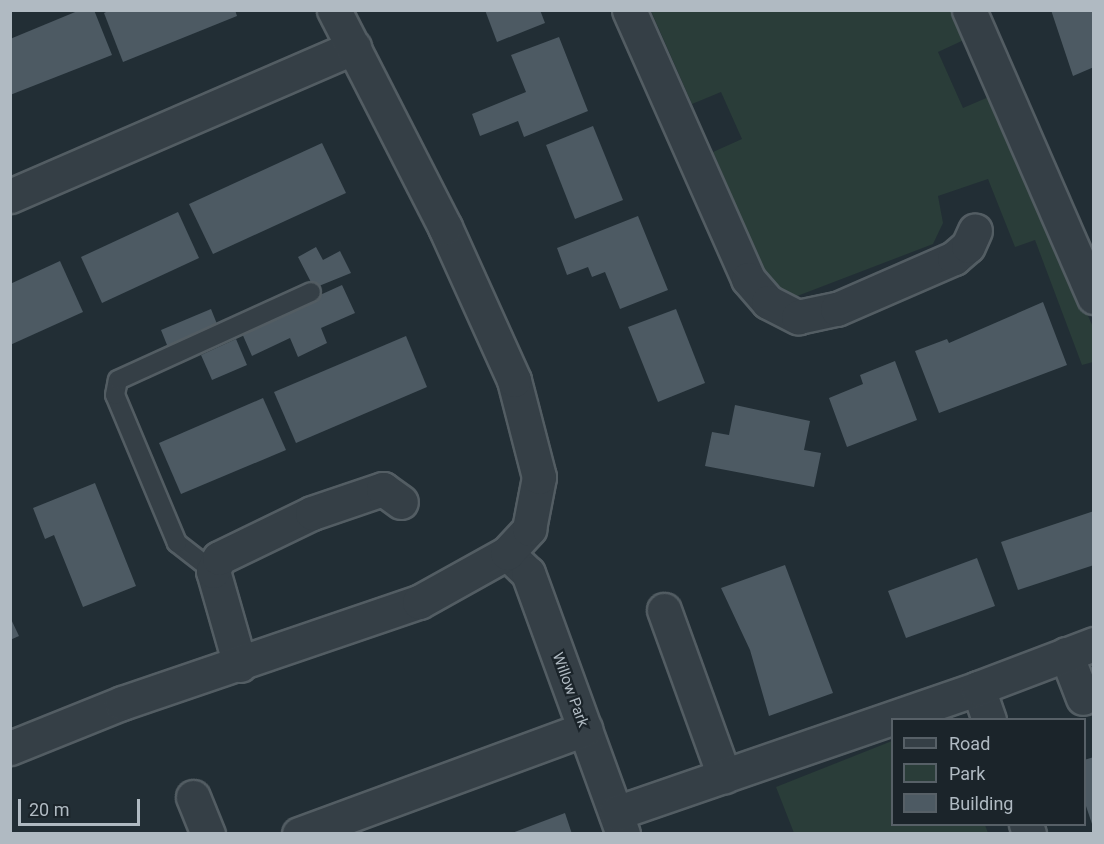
<!DOCTYPE html>
<style>
body{margin:0}
#map{position:relative;width:1104px;height:844px;overflow:hidden;background:#222e35;font-family:Roboto,sans-serif}
div>[style]{position:absolute}
.green>*{inset:0;background:#2a3d39}
.building>*{inset:0;background:#4d5a63}
.roads{filter:drop-shadow(2px 0 #535d63) drop-shadow(-2px 0 #535d63) drop-shadow(0 2px #535d63) drop-shadow(0 -2px #535d63)}
.lane>*{height:18px;margin:-9px;padding:0 9px;transform-origin:9px;border-radius:9px;background:#353f46}
.street>*{height:33px;margin:-16.5px;padding:0 16.5px;transform-origin:16.5px;border-radius:16.5px;background:#353f46}
span{translate:-50% -50%;white-space:nowrap;text-align:center;line-height:1.15;-webkit-text-stroke:4.5px #1b242a;paint-order:stroke}
.street-label{font-size:15px;color:#b0bac2}
.frame{position:absolute;inset:0;border:12px solid #b0bac2;pointer-events:none}
.legend{position:absolute;left:891px;top:718px;width:195px;height:108px;box-sizing:border-box;background:#1b242a;border:2px solid #576067;margin:0;padding:8px 10px;list-style:none;font-size:18px;color:#b0bac2}
.legend li{display:flex;align-items:center;gap:12px;height:30px}
.legend b{width:30px;border:2px solid #576067}
.scale{position:absolute;left:18px;top:799px;width:122px;height:27px;box-sizing:border-box;border:3px solid #b0bac2;border-top:0;padding-left:8px;font-size:18px;line-height:21px;white-space:nowrap;color:#b0bac2;-webkit-text-stroke:4px #1b242a;paint-order:stroke}
</style>
<div id="map">
<div class="green">
<i style="clip-path:polygon(651px 11px,954px 11px,966px 39px,938px 52px,963px 108px,991px 96px,1093px 327px,1093px 362px,1082px 365px,1035px 240px,1015px 247px,988px 179px,938px 196px,943px 223px,933px 244px,792px 298px,783px 296px,767px 277px,713px 152px,742px 139px,721px 92px,692px 104px)"></i>
<i style="clip-path:polygon(892px 741px,892px 824px,985px 825px,988px 833px,794px 833px,776px 787px)"></i>
</div>
<div class="building">
<i style="clip-path:polygon(80px 10px,94px 10px,112px 55px,10px 95px,10px 39px)"></i>
<i style="clip-path:polygon(110px 10px,235px 10px,237px 16px,123px 62px,104px 13px)"></i>
<i style="clip-path:polygon(485px 10px,540px 10px,545px 23px,497px 42px)"></i>
<i style="clip-path:polygon(1051px 10px,1094px 10px,1094px 67px,1073px 76px)"></i>
<i style="clip-path:polygon(559px 37px,588px 111px,524px 137px,518px 121px,480px 136px,472px 114px,526px 92px,511px 55px)"></i>
<i style="clip-path:polygon(593px 126px,623px 200px,575px 219px,546px 145px)"></i>
<i style="clip-path:polygon(322px 143px,346px 193px,213px 254px,189px 204px)"></i>
<i style="clip-path:polygon(178px 212px,199px 258px,102px 303px,81px 257px)"></i>
<i style="clip-path:polygon(638px 216px,668px 290px,620px 309px,605px 272px,592px 277px,588px 267px,567px 275px,557px 248px)"></i>
<i style="clip-path:polygon(316px 247px,323px 260px,340px 251px,351px 273px,314px 288px,298px 257px)"></i>
<i style="clip-path:polygon(60px 261px,83px 312px,10px 345px,10px 284px)"></i>
<i style="clip-path:polygon(342px 285px,355px 313px,321px 328px,327px 343px,298px 357px,290px 338px,252px 356px,241px 331px)"></i>
<i style="clip-path:polygon(1043px 302px,1067px 365px,939px 413px,915px 351px,947px 339px,949px 343px)"></i>
<i style="clip-path:polygon(211px 309px,219px 329px,169px 350px,161px 330px)"></i>
<i style="clip-path:polygon(676px 309px,705px 383px,658px 402px,628px 327px)"></i>
<i style="clip-path:polygon(406px 336px,427px 387px,296px 443px,274px 392px)"></i>
<i style="clip-path:polygon(236px 339px,247px 365px,212px 380px,201px 355px)"></i>
<i style="clip-path:polygon(895px 361px,917px 420px,847px 447px,829px 398px,863px 384px,860px 375px)"></i>
<i style="clip-path:polygon(263px 398px,286px 450px,181px 494px,159px 443px)"></i>
<i style="clip-path:polygon(735px 405px,810px 421px,804px 450px,821px 453px,814px 487px,705px 466px,712px 432px,729px 435px)"></i>
<i style="clip-path:polygon(95px 483px,136px 586px,83px 607px,54px 535px,45px 539px,33px 508px)"></i>
<i style="clip-path:polygon(1094px 511px,1094px 565px,1018px 590px,1001px 542px)"></i>
<i style="clip-path:polygon(977px 558px,995px 606px,906px 638px,888px 591px)"></i>
<i style="clip-path:polygon(785px 565px,833px 693px,769px 716px,750px 650px,721px 588px)"></i>
<i style="clip-path:polygon(10px 617px,19px 636px,10px 640px)"></i>
<i style="clip-path:polygon(1094px 757px,1094px 827px,1093px 827px,1084px 800px,1084px 760px)"></i>
<i style="clip-path:polygon(565px 813px,572px 834px,512px 834px,512px 833px)"></i>
</div>
<div class="roads">
<div class="lane">
<i style="left:213px;top:571px;width:46px;rotate:-142.1deg"></i>
<i style="left:177px;top:543px;width:160px;rotate:-112.7deg"></i>
<i style="left:115px;top:395px;width:15px;rotate:-79deg"></i>
<i style="left:118px;top:380px;width:212px;rotate:-24.5deg"></i>
</div>
<div class="street">
<i style="left:629px;top:10px;width:294px;rotate:66.1deg"></i>
<i style="left:748px;top:279px;width:30px;rotate:49deg"></i>
<i style="left:768px;top:302px;width:34px;rotate:27deg"></i>
<i style="left:798px;top:317px;width:40px;rotate:-12deg"></i>
<i style="left:837px;top:309px;width:128px;rotate:-23.6deg"></i>
<i style="left:954px;top:258px;width:18px;rotate:-41deg"></i>
<i style="left:968px;top:246px;width:17px;rotate:-66deg"></i>
<i style="left:969px;top:10px;width:313px;rotate:66.5deg"></i>
<i style="left:10px;top:196px;width:375px;rotate:-23.4deg"></i>
<i style="left:507px;top:553px;width:29px;rotate:44deg"></i>
<i style="left:528px;top:573px;width:278px;rotate:70deg"></i>
<i style="left:664px;top:610px;width:177px;rotate:70.1deg"></i>
<i style="left:1066px;top:654px;width:47px;rotate:68.9deg"></i>
<i style="left:240px;top:665px;width:98px;rotate:-106deg"></i>
<i style="left:213px;top:571px;width:14px;rotate:-65deg"></i>
<i style="left:219px;top:558px;width:103px;rotate:-25.8deg"></i>
<i style="left:312px;top:513px;width:75px;rotate:-18.7deg"></i>
<i style="left:383px;top:489px;width:22px;rotate:36deg"></i>
<i style="left:978px;top:688px;width:34px;rotate:71deg"></i>
<i style="left:10px;top:748px;width:121px;rotate:-21.9deg"></i>
<i style="left:122px;top:703px;width:314px;rotate:-18.8deg"></i>
<i style="left:419px;top:602px;width:101px;rotate:-29.1deg"></i>
<i style="left:507px;top:553px;width:33px;rotate:-47deg"></i>
<i style="left:529px;top:529px;width:53px;rotate:-79.1deg"></i>
<i style="left:539px;top:477px;width:100px;rotate:-104.5deg"></i>
<i style="left:514px;top:380px;width:168px;rotate:-114.3deg"></i>
<i style="left:445px;top:227px;width:244px;rotate:-117.1deg"></i>
<i style="left:193px;top:797px;width:40px;rotate:68deg"></i>
<i style="left:616px;top:813px;width:383px;rotate:-19deg"></i>
<i style="left:978px;top:688px;width:124px;rotate:-20.8deg"></i>
<i style="left:1026px;top:824px;width:10px;rotate:73deg"></i>
<i style="left:299px;top:834px;width:305px;rotate:-20.2deg"></i>
</div>
</div>
<div class="street-label">
<span style="left:570px;top:690px;rotate:70deg">Willow Park</span>
</div>
<div class="frame"></div>
<ul class="legend">
<li><b style="height:8px;background:#353f46"></b>Road</li>
<li><b style="height:16px;background:#2a3d39"></b>Park</li>
<li><b style="height:16px;background:#4d5a63"></b>Building</li>
</ul>
<div class="scale">20 m</div>
</div>
